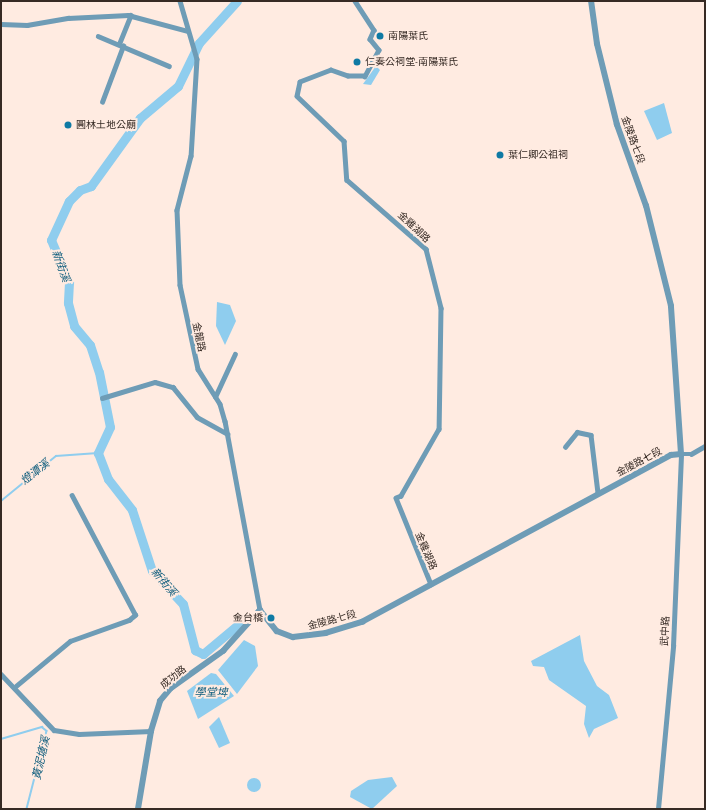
<!DOCTYPE html>
<meta charset="utf-8">
<style>
body{margin:0}
#map{position:relative;width:706px;height:810px;overflow:hidden;background:#ffebe1;font-family:"PT Sans Narrow","Noto Sans TC",sans-serif}
div>[style]{position:absolute}
.water>*{inset:0;background:#8fcdee}
.round{border-radius:50%}
.stream>*{height:1.5px;margin:-0.75px;padding:0 0.75px;transform-origin:0.75px;border-radius:0.75px;background:#8fcdee}
.river>*{height:9px;margin:-4.5px;padding:0 4.5px;transform-origin:4.5px;border-radius:4.5px;background:#8fcdee}
.minor>*{height:4.5px;margin:-2.25px;padding:0 2.25px;transform-origin:2.25px;border-radius:2.25px;background:#6e9cb6}
.tertiary>*{height:5.5px;margin:-2.75px;padding:0 2.75px;transform-origin:2.75px;border-radius:2.75px;background:#6e9cb6}
.dots>*{width:11px;height:11px;translate:-50% -50%;box-sizing:border-box;border:2px solid #ffebe1;border-radius:50%}
span{translate:-50% -50%;white-space:nowrap;text-align:center;line-height:1.15;-webkit-text-stroke:4px #ffebe1;paint-order:stroke}
.poi-label{font-size:10px;color:#362a24}
.left{translate:0 -50%;text-align:left}
.right{translate:-100% -50%;text-align:right}
.street-label{font-size:10px;color:#362a24}
.water-label{font-size:11px;color:#0f5d7d;font-style:italic}
.frame{position:absolute;inset:0;border:2px solid #362a24;pointer-events:none}
</style>
<div id="map">
<div class="water">
<i style="clip-path:polygon(376px 66px,380px 70px,371px 85px,363px 84px)"></i>
<i style="clip-path:polygon(664px 103px,672px 133px,657px 140px,644px 111px)"></i>
<i style="clip-path:polygon(217px 302px,230px 305px,236px 321px,225px 345px,216px 326px)"></i>
<i style="clip-path:polygon(580px 635px,584px 661px,597px 686px,609px 695px,618px 718px,594px 729px,589px 738px,584px 724px,586px 706px,549px 680px,544px 667px,533px 666px,531px 661px)"></i>
<i style="clip-path:polygon(244px 640px,255px 646px,258px 666px,237px 694px,218px 670px)"></i>
<i style="clip-path:polygon(211px 673px,216px 674px,234px 696px,198px 719px,187px 691px)"></i>
<i style="clip-path:polygon(219px 717px,230px 743px,219px 748px,209px 727px)"></i>
<i style="clip-path:polygon(392px 777px,397px 786px,372px 809px,350px 797px,351px 791px,368px 780px)"></i>
<i class="round" style="left:247px;top:778px;width:14px;height:14px"></i>
</div>
<div class="stream">
<i style="left:1px;top:501px;width:71px;rotate:-39.3deg"></i>
<i style="left:56px;top:456px;width:42px;rotate:-4.1deg"></i>
<i style="left:1px;top:739px;width:43px;rotate:-16.3deg"></i>
<i style="left:42px;top:727px;width:6px;rotate:39deg"></i>
<i style="left:47px;top:731px;width:81px;rotate:104.4deg"></i>
</div>
<div class="river">
<i style="left:237px;top:1px;width:57px;rotate:132.1deg"></i>
<i style="left:199px;top:43px;width:48px;rotate:116deg"></i>
<i style="left:178px;top:86px;width:50px;rotate:139.9deg"></i>
<i style="left:140px;top:118px;width:84px;rotate:125.8deg"></i>
<i style="left:91px;top:186px;width:12px;rotate:160deg"></i>
<i style="left:80px;top:190px;width:16px;rotate:135deg"></i>
<i style="left:69px;top:201px;width:43px;rotate:114.8deg"></i>
<i style="left:51px;top:240px;width:46px;rotate:66.8deg"></i>
<i style="left:69px;top:282px;width:21px;rotate:93deg"></i>
<i style="left:68px;top:303px;width:24px;rotate:75deg"></i>
<i style="left:74px;top:326px;width:25px;rotate:50deg"></i>
<i style="left:90px;top:345px;width:28px;rotate:72deg"></i>
<i style="left:99px;top:372px;width:56px;rotate:78.7deg"></i>
<i style="left:110px;top:427px;width:29px;rotate:115deg"></i>
<i style="left:98px;top:453px;width:28px;rotate:69deg"></i>
<i style="left:108px;top:479px;width:39px;rotate:52deg"></i>
<i style="left:132px;top:510px;width:64px;rotate:71.8deg"></i>
<i style="left:152px;top:571px;width:45px;rotate:46.8deg"></i>
<i style="left:183px;top:604px;width:48px;rotate:75.4deg"></i>
<i style="left:195px;top:650px;width:9px;rotate:27deg"></i>
<i style="left:203px;top:654px;width:48px;rotate:-40deg"></i>
</div>
<div class="minor">
<i style="left:180px;top:1px;width:60px;rotate:73.7deg"></i>
<i style="left:197px;top:59px;width:97px;rotate:93.5deg"></i>
<i style="left:191px;top:156px;width:56px;rotate:104.5deg"></i>
<i style="left:177px;top:210px;width:75px;rotate:87.7deg"></i>
<i style="left:180px;top:285px;width:86px;rotate:77.9deg"></i>
<i style="left:198px;top:369px;width:41px;rotate:57.8deg"></i>
<i style="left:220px;top:404px;width:18px;rotate:74deg"></i>
<i style="left:225px;top:421px;width:192px;rotate:79.5deg"></i>
<i style="left:355px;top:1px;width:35px;rotate:57deg"></i>
<i style="left:374px;top:30px;width:10px;rotate:114deg"></i>
<i style="left:370px;top:39px;width:14px;rotate:51deg"></i>
<i style="left:379px;top:50px;width:30px;rotate:118deg"></i>
<i style="left:365px;top:76px;width:17px;rotate:180deg"></i>
<i style="left:348px;top:76px;width:18px;rotate:-161deg"></i>
<i style="left:331px;top:70px;width:33px;rotate:159deg"></i>
<i style="left:300px;top:82px;width:14px;rotate:102deg"></i>
<i style="left:297px;top:96px;width:65px;rotate:43.8deg"></i>
<i style="left:344px;top:141px;width:39px;rotate:86deg"></i>
<i style="left:347px;top:180px;width:105px;rotate:41.1deg"></i>
<i style="left:426px;top:249px;width:61px;rotate:75.7deg"></i>
<i style="left:441px;top:308px;width:121px;rotate:90.9deg"></i>
<i style="left:439px;top:429px;width:77px;rotate:119.6deg"></i>
<i style="left:401px;top:496px;width:5px;rotate:158deg"></i>
<i style="left:396px;top:498px;width:93px;rotate:67.9deg"></i>
<i style="left:1px;top:24px;width:26px;rotate:2deg"></i>
<i style="left:27px;top:25px;width:42px;rotate:-9.7deg"></i>
<i style="left:68px;top:18px;width:60px;rotate:-2.9deg"></i>
<i style="left:128px;top:15px;width:62px;rotate:14.9deg"></i>
<i style="left:98px;top:36px;width:77px;rotate:22.9deg"></i>
<i style="left:119px;top:44px;width:31px;rotate:-68deg"></i>
<i style="left:102px;top:102px;width:60px;rotate:-69.4deg"></i>
<i style="left:215px;top:397px;width:47px;rotate:-65.1deg"></i>
<i style="left:102px;top:398px;width:55px;rotate:-16.8deg"></i>
<i style="left:155px;top:382px;width:19px;rotate:16deg"></i>
<i style="left:173px;top:387px;width:38px;rotate:51deg"></i>
<i style="left:197px;top:417px;width:35px;rotate:29deg"></i>
<i style="left:565px;top:447px;width:19px;rotate:-51deg"></i>
<i style="left:577px;top:432px;width:14px;rotate:12deg"></i>
<i style="left:591px;top:435px;width:58px;rotate:83.1deg"></i>
<i style="left:1px;top:674px;width:77px;rotate:46.6deg"></i>
<i style="left:54px;top:730px;width:25px;rotate:9deg"></i>
<i style="left:79px;top:734px;width:72px;rotate:-2.4deg"></i>
<i style="left:16px;top:686px;width:70px;rotate:-39.8deg"></i>
<i style="left:70px;top:641px;width:63px;rotate:-19.6deg"></i>
<i style="left:129px;top:620px;width:8px;rotate:-40deg"></i>
<i style="left:135px;top:615px;width:135px;rotate:-117.9deg"></i>
<i style="left:658px;top:809px;width:164px;rotate:-84.7deg"></i>
<i style="left:673px;top:646px;width:192px;rotate:-87.6deg"></i>
<i style="left:681px;top:454px;width:10px"></i>
<i style="left:691px;top:454px;width:16px;rotate:-30deg"></i>
</div>
<div class="tertiary">
<i style="left:138px;top:809px;width:79px;rotate:-80.5deg"></i>
<i style="left:151px;top:731px;width:31px;rotate:-73deg"></i>
<i style="left:160px;top:701px;width:17px;rotate:-50deg"></i>
<i style="left:171px;top:688px;width:64px;rotate:-35.4deg"></i>
<i style="left:223px;top:651px;width:55px;rotate:-47.9deg"></i>
<i style="left:260px;top:610px;width:27px;rotate:51deg"></i>
<i style="left:277px;top:631px;width:17px;rotate:21deg"></i>
<i style="left:293px;top:637px;width:33px;rotate:-7deg"></i>
<i style="left:326px;top:633px;width:38px;rotate:-17deg"></i>
<i style="left:362px;top:622px;width:351px;rotate:-28.4deg"></i>
<i style="left:671px;top:455px;width:10px;rotate:-6deg"></i>
<i style="left:681px;top:454px;width:148px;rotate:-93.9deg"></i>
<i style="left:671px;top:306px;width:103px;rotate:-104deg"></i>
<i style="left:646px;top:206px;width:86px;rotate:-109.7deg"></i>
<i style="left:617px;top:125px;width:83px;rotate:-103.9deg"></i>
<i style="left:597px;top:44px;width:43px;rotate:-97.9deg"></i>
</div>
<div class="dots">
<i style="left:380px;top:36px;background:#0f7aa4"></i>
<i style="left:357px;top:62px;background:#0f7aa4"></i>
<i style="left:68px;top:125px;background:#0f7aa4"></i>
<i style="left:500px;top:155px;background:#0f7aa4"></i>
<i style="left:271px;top:618px;background:#0f7aa4"></i>
</div>
<div class="poi-label">
<span class="left" style="left:388px;top:36px">南陽葉氏</span>
<span class="left" style="left:365px;top:62px">仁奏公祠堂-南陽葉氏</span>
<span class="left" style="left:76px;top:125px">圓林土地公廟</span>
<span class="left" style="left:508px;top:155px">葉仁卿公祖祠</span>
<span class="right" style="left:263px;top:618px">金台橋</span>
</div>
<div class="street-label">
<span style="left:633px;top:140px;rotate:70deg">金陵路七段</span>
<span style="left:414px;top:227px;rotate:43deg">金雞湖路</span>
<span style="left:199px;top:337px;rotate:78deg">金龍路</span>
<span style="left:639px;top:462px;rotate:-28deg">金陵路七段</span>
<span style="left:426px;top:551px;rotate:67deg">金雞湖路</span>
<span style="left:332px;top:620px;rotate:-15deg">金陵路七段</span>
<span style="left:665px;top:631px;rotate:-87deg">武中路</span>
<span style="left:173px;top:677px;rotate:-39deg">成功路</span>
</div>
<div class="water-label">
<span style="left:61px;top:266px;rotate:70deg">新街溪</span>
<span style="left:35px;top:472px;rotate:-38deg">燈潭溪</span>
<span style="left:164px;top:582px;rotate:50deg">新街溪</span>
<span style="left:211px;top:692px">學堂埤</span>
<span style="left:41px;top:758px;rotate:-77deg">黃泥塘溪</span>
</div>
<div class="frame"></div>
</div>
